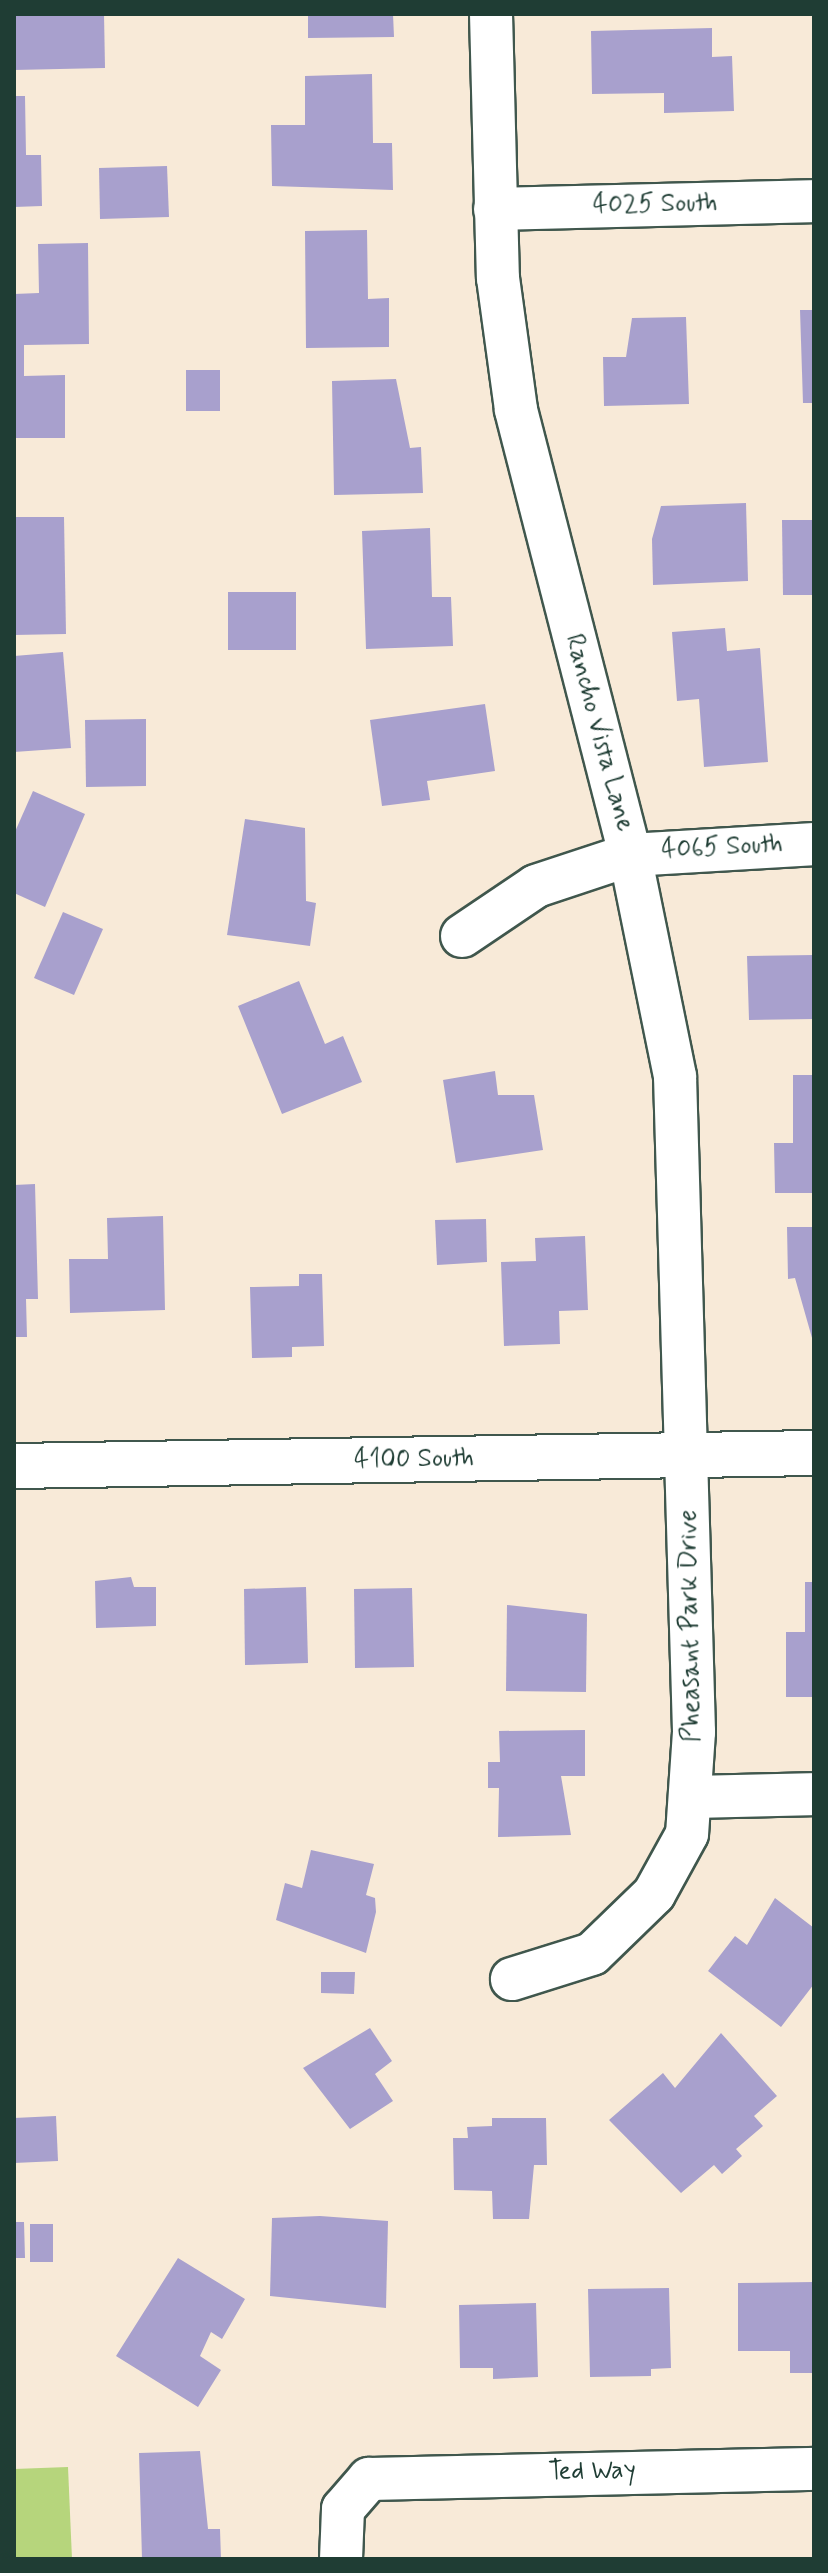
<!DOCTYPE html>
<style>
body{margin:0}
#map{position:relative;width:828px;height:2573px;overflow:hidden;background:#f8ead8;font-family:Mynerve,sans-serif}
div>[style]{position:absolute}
.green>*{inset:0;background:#b6d57c}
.building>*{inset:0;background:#a8a0cd}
.roads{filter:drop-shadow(2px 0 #40574d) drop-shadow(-2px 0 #40574d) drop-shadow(0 2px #40574d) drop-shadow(0 -2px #40574d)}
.minor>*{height:42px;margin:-21px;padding:0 21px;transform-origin:21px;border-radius:21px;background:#fff}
.major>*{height:44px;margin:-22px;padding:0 22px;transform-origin:22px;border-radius:22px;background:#fff}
span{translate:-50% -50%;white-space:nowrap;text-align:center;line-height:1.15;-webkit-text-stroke:6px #fff;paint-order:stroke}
.street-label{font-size:26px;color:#1f3d34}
.frame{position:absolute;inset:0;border:16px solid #1f3d34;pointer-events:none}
</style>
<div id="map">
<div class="green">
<i style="clip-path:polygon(68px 2467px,72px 2559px,14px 2559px,14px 2469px)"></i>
</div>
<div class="building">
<i style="clip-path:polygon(14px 14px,104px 14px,105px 68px,14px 70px)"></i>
<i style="clip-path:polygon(308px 14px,393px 14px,394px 37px,308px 38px)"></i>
<i style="clip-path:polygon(712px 28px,712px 57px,732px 56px,734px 111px,664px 113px,664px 93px,592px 94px,591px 31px)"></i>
<i style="clip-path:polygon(372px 74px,373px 143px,392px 143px,393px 190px,272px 186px,271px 125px,305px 125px,305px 76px)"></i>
<i style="clip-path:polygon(14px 96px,25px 96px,26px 155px,41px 155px,42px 206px,14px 207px)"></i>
<i style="clip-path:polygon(167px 166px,169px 217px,100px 219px,99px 168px)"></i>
<i style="clip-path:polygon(367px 230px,368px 299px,389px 298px,389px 347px,306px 348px,305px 231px)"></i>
<i style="clip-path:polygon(88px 243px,89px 344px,24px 345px,24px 376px,65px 375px,65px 438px,14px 438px,14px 294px,39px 293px,38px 244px)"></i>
<i style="clip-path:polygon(800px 310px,814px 310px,814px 403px,803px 403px)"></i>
<i style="clip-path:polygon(686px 317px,689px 404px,604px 406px,603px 357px,626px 357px,632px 318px)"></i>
<i style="clip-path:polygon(186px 370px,220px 370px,220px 411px,186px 411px)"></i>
<i style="clip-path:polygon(396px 379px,410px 448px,421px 447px,423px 493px,334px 495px,332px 381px)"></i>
<i style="clip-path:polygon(746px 503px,748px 581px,653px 585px,652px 539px,661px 506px)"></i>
<i style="clip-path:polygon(14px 517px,64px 517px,66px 634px,14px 635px)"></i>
<i style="clip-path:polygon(782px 520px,814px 520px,814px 595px,783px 595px)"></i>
<i style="clip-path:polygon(430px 528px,432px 597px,451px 597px,453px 646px,366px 649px,362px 531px)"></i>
<i style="clip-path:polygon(228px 592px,296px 592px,296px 650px,228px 650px)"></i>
<i style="clip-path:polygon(725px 628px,727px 651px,760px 648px,768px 762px,704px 767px,699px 699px,677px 701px,672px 632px)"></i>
<i style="clip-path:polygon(63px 652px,71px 748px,14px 752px,14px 656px)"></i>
<i style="clip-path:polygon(485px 704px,495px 771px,427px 781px,430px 800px,382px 806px,370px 720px)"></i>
<i style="clip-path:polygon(146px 719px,146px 786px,86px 787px,85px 720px)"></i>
<i style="clip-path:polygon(33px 791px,85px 814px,45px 907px,14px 893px,14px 834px)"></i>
<i style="clip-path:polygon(245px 819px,305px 828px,306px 901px,316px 903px,310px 946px,227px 935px)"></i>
<i style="clip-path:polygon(63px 912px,103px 929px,74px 995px,34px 978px)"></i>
<i style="clip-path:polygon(814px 955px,814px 1019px,749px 1020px,747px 956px)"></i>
<i style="clip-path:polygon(299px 981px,325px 1044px,343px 1036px,362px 1082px,282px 1114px,238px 1006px)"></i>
<i style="clip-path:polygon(495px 1071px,498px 1095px,534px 1095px,543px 1150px,456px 1163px,443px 1080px)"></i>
<i style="clip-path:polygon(793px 1075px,814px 1075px,814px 1193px,775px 1193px,774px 1143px,793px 1143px)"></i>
<i style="clip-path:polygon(35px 1184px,38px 1299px,26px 1299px,27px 1337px,14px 1337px,14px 1185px)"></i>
<i style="clip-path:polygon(163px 1216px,165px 1310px,70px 1313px,69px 1259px,108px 1259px,107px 1218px)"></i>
<i style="clip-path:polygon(486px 1219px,487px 1262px,437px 1265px,435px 1220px)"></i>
<i style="clip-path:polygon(787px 1227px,814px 1227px,814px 1345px,795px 1278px,788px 1279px)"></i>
<i style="clip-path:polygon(585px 1236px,588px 1310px,559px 1311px,560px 1344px,504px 1346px,501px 1262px,536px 1261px,535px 1238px)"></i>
<i style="clip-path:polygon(299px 1274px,322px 1274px,324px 1346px,292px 1347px,292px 1357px,252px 1358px,250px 1287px,299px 1286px)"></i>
<i style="clip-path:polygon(131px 1577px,134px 1587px,156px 1587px,156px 1626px,96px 1628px,95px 1581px)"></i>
<i style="clip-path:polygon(805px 1582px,814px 1582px,814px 1697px,786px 1697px,786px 1632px,805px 1632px)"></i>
<i style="clip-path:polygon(306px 1587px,308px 1663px,245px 1665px,244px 1589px)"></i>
<i style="clip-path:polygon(412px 1588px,414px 1667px,355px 1668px,354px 1589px)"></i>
<i style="clip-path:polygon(507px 1605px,587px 1614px,586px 1692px,506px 1691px)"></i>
<i style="clip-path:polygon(585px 1730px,585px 1776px,561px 1776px,571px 1835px,498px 1837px,499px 1788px,488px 1788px,488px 1762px,500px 1762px,499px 1731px)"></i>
<i style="clip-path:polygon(311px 1850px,374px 1864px,366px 1895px,375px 1898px,376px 1912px,366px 1953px,276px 1920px,285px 1883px,302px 1888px)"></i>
<i style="clip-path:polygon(775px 1898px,814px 1928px,814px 1984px,781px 2027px,708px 1971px,735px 1936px,747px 1945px)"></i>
<i style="clip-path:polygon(321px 1972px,355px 1972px,354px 1994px,321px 1993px)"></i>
<i style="clip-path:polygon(370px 2028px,392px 2061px,375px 2074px,393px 2101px,350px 2129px,303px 2068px)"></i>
<i style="clip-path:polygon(721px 2033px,777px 2096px,754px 2116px,763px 2126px,736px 2149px,742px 2156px,722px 2174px,714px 2165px,681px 2193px,609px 2120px,663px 2073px,675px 2088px)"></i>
<i style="clip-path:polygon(56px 2116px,58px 2161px,14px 2163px,14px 2118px)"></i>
<i style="clip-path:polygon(492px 2118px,546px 2118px,547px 2165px,534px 2165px,529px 2219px,493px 2219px,492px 2191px,454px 2190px,453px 2138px,468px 2138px,467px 2127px,492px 2126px)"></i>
<i style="clip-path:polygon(320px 2216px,388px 2221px,386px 2308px,270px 2296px,272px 2218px)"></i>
<i style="clip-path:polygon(14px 2222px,24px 2222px,25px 2258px,14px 2258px)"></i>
<i style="clip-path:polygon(30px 2224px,53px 2224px,53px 2262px,30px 2262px)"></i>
<i style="clip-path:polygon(178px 2258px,245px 2299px,222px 2339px,211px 2332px,200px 2356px,221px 2370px,198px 2407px,116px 2356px)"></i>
<i style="clip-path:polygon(814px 2282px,814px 2373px,790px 2373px,790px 2351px,738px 2351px,738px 2283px)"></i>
<i style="clip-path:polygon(669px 2288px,671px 2368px,651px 2369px,651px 2376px,590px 2377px,588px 2289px)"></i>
<i style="clip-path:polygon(536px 2303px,538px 2377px,493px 2379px,493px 2368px,460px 2368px,459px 2305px)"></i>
<i style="clip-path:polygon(200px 2451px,208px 2529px,220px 2529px,221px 2559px,142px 2559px,139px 2453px)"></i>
</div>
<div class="roads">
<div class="minor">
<i style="left:491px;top:14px;width:264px;rotate:88.5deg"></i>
<i style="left:498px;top:278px;width:133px;rotate:82.2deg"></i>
<i style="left:516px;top:410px;width:459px;rotate:75.6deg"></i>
<i style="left:630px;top:855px;width:226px;rotate:78.5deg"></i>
<i style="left:675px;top:1076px;width:656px;rotate:88.34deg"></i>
<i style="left:694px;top:1732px;width:102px;rotate:93.9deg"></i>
<i style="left:687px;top:1834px;width:68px;rotate:118.8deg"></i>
<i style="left:654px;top:1894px;width:86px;rotate:135.9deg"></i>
<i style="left:592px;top:1954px;width:84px;rotate:162.6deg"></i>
<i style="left:495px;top:209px;width:319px;rotate:-1.4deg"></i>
<i style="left:462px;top:936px;width:89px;rotate:-34deg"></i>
<i style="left:536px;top:886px;width:99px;rotate:-18.3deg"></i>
<i style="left:630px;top:855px;width:184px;rotate:-3.4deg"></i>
<i style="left:693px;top:1797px;width:121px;rotate:-1.4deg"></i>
<i style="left:341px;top:2559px;width:50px;rotate:-87.7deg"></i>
<i style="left:343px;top:2509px;width:40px;rotate:-49deg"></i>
<i style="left:369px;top:2479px;width:445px;rotate:-1.3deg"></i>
</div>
<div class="major">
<i style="left:14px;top:1466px;width:800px;rotate:-0.93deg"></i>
</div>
</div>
<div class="street-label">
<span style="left:655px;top:205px;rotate:-1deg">4025 South</span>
<span style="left:598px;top:733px;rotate:75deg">Rancho Vista Lane</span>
<span style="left:722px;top:848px;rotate:-3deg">4065 South</span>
<span style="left:414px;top:1460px;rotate:-1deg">4100 South</span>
<span style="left:691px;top:1626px;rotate:-91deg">Pheasant Park Drive</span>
<span style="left:592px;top:2472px;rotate:-1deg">Ted Way</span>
</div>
<div class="frame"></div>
</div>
